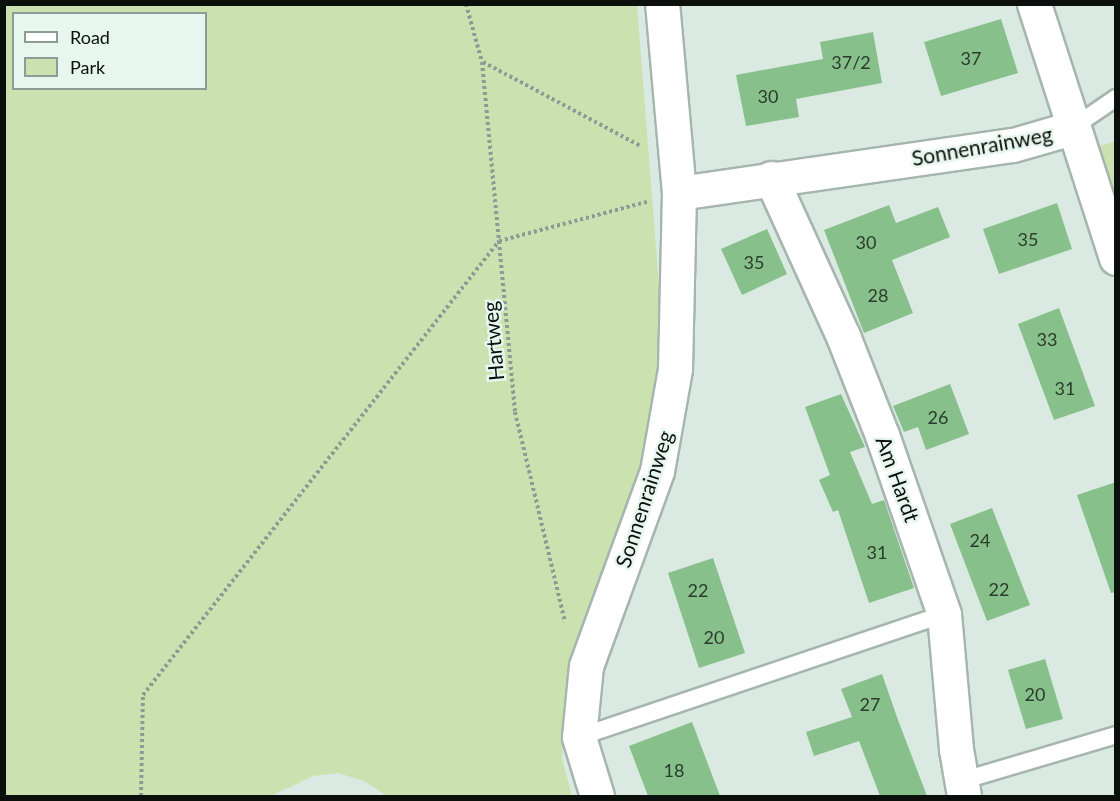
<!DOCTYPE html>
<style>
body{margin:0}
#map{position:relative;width:1120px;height:801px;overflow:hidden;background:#daeae2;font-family:Lato,sans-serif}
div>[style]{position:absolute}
.green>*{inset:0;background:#cbe2b0}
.building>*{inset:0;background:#87c08a}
.path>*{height:4px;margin-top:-2px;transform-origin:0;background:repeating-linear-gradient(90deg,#8e9a94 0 3px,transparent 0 6px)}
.roads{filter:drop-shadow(2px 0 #a6b5ad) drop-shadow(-2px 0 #a6b5ad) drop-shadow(0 2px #a6b5ad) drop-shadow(0 -2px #a6b5ad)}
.lane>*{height:16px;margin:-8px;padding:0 8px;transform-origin:8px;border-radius:8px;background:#fff}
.street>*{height:33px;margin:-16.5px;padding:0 16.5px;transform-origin:16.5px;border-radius:16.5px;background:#fff}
span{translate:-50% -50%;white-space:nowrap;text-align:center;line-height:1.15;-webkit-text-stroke:5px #e7f7ef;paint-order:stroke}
.number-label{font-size:18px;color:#2a3c2c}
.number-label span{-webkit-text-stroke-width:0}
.street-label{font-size:21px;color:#0b100d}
.frame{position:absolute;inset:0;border:6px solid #0b100d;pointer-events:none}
.legend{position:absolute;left:12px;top:12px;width:195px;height:78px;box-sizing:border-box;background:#e7f7ef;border:2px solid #8f9b95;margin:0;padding:8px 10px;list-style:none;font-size:18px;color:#0b100d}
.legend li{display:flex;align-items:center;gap:12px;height:30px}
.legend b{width:30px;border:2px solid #8f9b95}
</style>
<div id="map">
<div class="green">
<i style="clip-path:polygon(evenodd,5px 5px,637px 5px,663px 336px,651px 446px,567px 686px,562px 759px,572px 796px,387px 796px,364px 781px,338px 773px,313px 776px,271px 796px,5px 796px,5px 5px,14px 14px,206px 14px,206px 88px,14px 88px,14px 14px)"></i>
<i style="clip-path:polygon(1115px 141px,1116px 141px,1115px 194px,1098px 147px)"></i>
</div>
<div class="building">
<i style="clip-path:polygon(1001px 19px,1018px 73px,941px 96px,924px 42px)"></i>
<i style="clip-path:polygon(873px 32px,882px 83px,796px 99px,799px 117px,746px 126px,736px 75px,823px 59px,820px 42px)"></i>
<i style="clip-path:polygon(1057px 203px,1072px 249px,999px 274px,983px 229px)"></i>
<i style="clip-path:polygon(889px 205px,896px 223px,938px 207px,950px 237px,892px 260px,913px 313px,864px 333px,824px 230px)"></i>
<i style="clip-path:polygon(767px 229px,787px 274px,742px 295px,721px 249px)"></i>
<i style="clip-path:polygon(1059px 308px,1095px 406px,1054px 420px,1018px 324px)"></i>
<i style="clip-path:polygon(950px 384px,969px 434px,926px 450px,918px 427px,904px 432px,893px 406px)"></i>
<i style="clip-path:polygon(841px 394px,865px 447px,850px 452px,872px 504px,884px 500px,914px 588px,869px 603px,838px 510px,833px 512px,819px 480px,830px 475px,805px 407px)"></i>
<i style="clip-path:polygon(1116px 482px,1116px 592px,1111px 593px,1077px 495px)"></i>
<i style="clip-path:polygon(992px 508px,1030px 605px,987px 621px,950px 524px)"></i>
<i style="clip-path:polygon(713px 558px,745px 653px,699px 668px,668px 573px)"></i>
<i style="clip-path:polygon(1045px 659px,1063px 719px,1026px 729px,1008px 670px)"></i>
<i style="clip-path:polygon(882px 674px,898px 720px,927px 796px,880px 796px,859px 741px,814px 756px,806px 732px,852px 717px,841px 689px)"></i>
<i style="clip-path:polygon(692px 722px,720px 796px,648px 796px,629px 746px)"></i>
</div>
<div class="path">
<i style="left:466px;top:4px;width:60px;rotate:74.6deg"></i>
<i style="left:482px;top:62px;width:352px;rotate:84.6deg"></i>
<i style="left:515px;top:412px;width:216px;rotate:76.6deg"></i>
<i style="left:483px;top:62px;width:178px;rotate:28.1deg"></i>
<i style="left:141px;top:796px;width:101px;rotate:-88.9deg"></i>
<i style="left:143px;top:695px;width:577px;rotate:-51.9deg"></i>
<i style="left:499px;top:241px;width:153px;rotate:-14.8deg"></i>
</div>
<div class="roads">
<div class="lane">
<i style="left:1072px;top:128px;width:53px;rotate:-34.3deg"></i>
<i style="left:579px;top:737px;width:385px;rotate:-18.6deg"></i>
<i style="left:961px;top:781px;width:162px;rotate:-16.5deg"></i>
</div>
<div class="street">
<i style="left:1034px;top:4px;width:267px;rotate:72.1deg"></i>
<i style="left:771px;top:178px;width:174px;rotate:65.5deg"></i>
<i style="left:843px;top:336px;width:106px;rotate:68.5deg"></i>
<i style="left:882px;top:435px;width:189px;rotate:70.9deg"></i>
<i style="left:944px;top:614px;width:136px;rotate:84.9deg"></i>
<i style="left:956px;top:749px;width:48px;rotate:80.3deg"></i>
<i style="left:679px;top:193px;width:337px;rotate:-8.2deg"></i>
<i style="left:1013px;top:145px;width:61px;rotate:-16.1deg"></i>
<i style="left:597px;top:796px;width:62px;rotate:-107deg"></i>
<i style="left:579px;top:737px;width:71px;rotate:-84.4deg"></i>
<i style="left:586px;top:666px;width:208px;rotate:-70deg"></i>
<i style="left:657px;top:471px;width:104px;rotate:-80deg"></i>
<i style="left:675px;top:369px;width:176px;rotate:-88.7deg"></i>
<i style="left:679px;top:193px;width:190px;rotate:-95.1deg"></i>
</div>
</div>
<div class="number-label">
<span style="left:971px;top:58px">37</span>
<span style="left:851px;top:62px">37/2</span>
<span style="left:768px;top:96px">30</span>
<span style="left:1028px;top:239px">35</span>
<span style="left:866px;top:242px">30</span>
<span style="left:754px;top:262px">35</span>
<span style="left:878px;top:295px">28</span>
<span style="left:1047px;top:339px">33</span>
<span style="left:1065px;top:388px">31</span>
<span style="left:938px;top:417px">26</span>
<span style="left:980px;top:540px">24</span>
<span style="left:877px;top:552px">31</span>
<span style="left:999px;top:589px">22</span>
<span style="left:698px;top:590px">22</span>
<span style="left:714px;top:637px">20</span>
<span style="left:1035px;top:694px">20</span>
<span style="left:870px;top:704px">27</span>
<span style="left:674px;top:770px">18</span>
</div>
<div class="street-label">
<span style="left:982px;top:146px;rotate:-10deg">Sonnenrainweg</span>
<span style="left:493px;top:341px;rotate:-95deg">Hartweg</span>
<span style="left:898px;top:479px;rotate:70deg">Am Hardt</span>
<span style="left:644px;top:499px;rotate:-72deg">Sonnenrainweg</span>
</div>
<div class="frame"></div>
<ul class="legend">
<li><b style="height:8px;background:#fff"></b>Road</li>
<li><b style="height:16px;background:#cbe2b0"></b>Park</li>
</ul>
</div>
